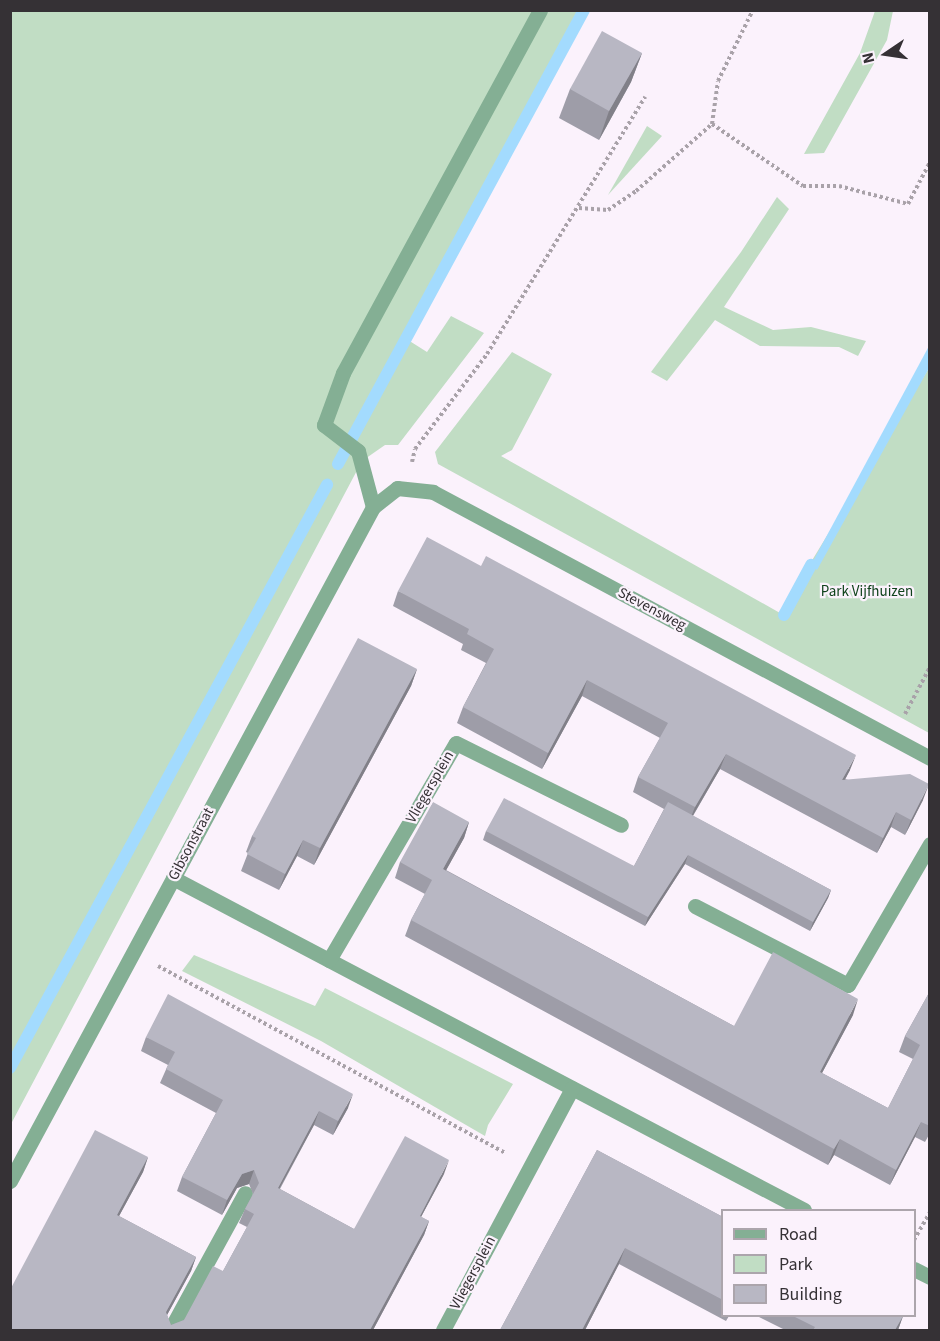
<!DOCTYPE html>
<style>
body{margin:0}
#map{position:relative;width:940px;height:1341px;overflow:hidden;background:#fbf2fc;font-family:"Source Sans 3",sans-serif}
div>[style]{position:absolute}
.green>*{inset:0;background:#c1ddc4}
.water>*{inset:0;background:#a3dbfe}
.stream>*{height:12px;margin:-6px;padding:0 6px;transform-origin:6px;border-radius:6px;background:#a3dbfe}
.path>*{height:4px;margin-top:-2px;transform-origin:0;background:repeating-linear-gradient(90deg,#a9a2a9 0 3px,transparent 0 6px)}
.minor>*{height:15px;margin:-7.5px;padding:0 7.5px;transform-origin:7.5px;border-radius:7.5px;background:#84af94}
.wall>*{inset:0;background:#9e9da8}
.shaded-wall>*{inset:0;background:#818088}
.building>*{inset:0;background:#b8b7c3}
span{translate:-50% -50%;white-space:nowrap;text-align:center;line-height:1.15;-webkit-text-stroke:4.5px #fbf2fc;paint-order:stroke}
.park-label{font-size:15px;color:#0f421b}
.street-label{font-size:15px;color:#353135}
.frame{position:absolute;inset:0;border:12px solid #353135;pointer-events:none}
.legend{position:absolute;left:721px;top:1209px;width:195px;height:108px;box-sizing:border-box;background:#fbf2fc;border:2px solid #aca5ac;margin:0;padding:8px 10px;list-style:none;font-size:18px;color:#353135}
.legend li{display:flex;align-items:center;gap:12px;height:30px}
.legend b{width:30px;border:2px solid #aca5ac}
.north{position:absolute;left:856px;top:24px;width:60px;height:60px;-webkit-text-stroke:4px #fbf2fc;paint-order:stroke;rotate:257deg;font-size:16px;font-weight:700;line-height:24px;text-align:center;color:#353135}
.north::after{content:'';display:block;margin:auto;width:21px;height:27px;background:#353135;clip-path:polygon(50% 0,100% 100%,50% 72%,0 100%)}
</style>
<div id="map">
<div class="green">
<i style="clip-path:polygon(11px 11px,585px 11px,408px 340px,427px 352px,451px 316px,484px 333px,398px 445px,385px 445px,362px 461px,11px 1124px)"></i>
<i style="clip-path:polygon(875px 11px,893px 11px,887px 40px,824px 153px,804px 154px,860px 53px)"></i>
<i style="clip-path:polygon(647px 126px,662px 136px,608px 195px)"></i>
<i style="clip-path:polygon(777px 197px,789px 209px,724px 307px,773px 330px,811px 327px,866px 341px,858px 356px,839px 347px,760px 346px,715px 320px,667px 381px,651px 372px,741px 252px)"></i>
<i style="clip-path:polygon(512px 352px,552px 374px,512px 450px,501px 456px,780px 613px,929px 368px,929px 733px,438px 464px,435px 452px)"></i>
<i style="clip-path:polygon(194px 955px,315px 1006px,325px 988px,513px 1084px,488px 1125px,485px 1136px,321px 1041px,182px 971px)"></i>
</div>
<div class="water">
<i style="clip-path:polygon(929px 346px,929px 368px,817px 570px,811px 565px)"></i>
</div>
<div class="stream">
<i style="left:338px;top:464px;width:516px;rotate:-61.55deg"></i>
<i style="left:784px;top:615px;width:57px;rotate:-61.6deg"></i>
<i style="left:10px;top:1068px;width:664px;rotate:-61.47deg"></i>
</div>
<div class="path">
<i style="left:712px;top:124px;width:43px;rotate:-82.1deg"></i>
<i style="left:718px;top:81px;width:79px;rotate:-63.8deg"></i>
<i style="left:579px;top:208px;width:29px;rotate:4deg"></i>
<i style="left:608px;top:210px;width:34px;rotate:-34deg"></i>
<i style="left:636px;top:191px;width:101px;rotate:-41.4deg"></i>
<i style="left:712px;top:124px;width:110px;rotate:34.3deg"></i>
<i style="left:803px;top:186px;width:36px"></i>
<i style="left:839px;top:186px;width:71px;rotate:14.6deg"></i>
<i style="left:908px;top:204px;width:47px;rotate:-62.4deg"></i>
<i style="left:412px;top:462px;width:13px;rotate:-77deg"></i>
<i style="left:415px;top:449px;width:119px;rotate:-52.8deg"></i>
<i style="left:487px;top:354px;width:302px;rotate:-58.4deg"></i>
<i style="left:905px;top:714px;width:53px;rotate:-62deg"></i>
<i style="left:158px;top:966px;width:394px;rotate:28.3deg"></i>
<i style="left:914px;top:1240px;width:32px;rotate:-60deg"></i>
</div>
<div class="minor">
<i style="left:373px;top:507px;width:58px;rotate:-105deg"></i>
<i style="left:358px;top:451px;width:43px;rotate:-142.6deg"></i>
<i style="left:324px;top:425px;width:55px;rotate:-69.9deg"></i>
<i style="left:343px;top:373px;width:413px;rotate:-61.5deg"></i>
<i style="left:173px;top:878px;width:713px;rotate:27.75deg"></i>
<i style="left:695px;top:906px;width:172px;rotate:27.3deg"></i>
<i style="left:848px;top:985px;width:163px;rotate:-59.8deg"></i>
<i style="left:329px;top:960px;width:251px;rotate:-59.7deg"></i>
<i style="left:456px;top:743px;width:184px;rotate:26.4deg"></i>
<i style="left:10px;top:1181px;width:766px;rotate:-61.69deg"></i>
<i style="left:373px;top:507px;width:31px;rotate:-38deg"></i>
<i style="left:397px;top:488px;width:36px;rotate:6deg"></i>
<i style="left:433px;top:492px;width:564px;rotate:28.16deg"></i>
<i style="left:914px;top:1269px;width:18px;rotate:27deg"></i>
<i style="left:170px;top:1330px;width:156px;rotate:-61.3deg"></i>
<i style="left:443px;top:1330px;width:274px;rotate:-61.9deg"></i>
</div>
<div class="wall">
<i style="clip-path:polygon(642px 53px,631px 82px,599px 140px,559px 118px,570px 89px)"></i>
<i style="clip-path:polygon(398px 591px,850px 770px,845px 779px,923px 800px,905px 835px,891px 827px,877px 853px,720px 769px,693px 816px,831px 890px,828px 898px,810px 931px,685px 864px,645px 926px,483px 840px,486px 831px,634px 866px,664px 809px,633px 792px,638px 777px,660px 738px,582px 696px,542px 769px,457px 723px,463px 707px,486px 663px,461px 650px,463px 644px,393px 606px)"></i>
<i style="clip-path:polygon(417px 669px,411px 686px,314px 865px,297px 856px,279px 890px,241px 871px,248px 853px,246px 852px,252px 836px)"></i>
<i style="clip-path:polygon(469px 822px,464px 838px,446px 870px,734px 1026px,853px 1015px,822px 1073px,888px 1108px,913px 1059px,899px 1052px,905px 1036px,930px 991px,930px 1133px,925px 1142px,915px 1137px,890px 1185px,834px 1155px,828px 1165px,405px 936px,411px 920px,425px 894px,395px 878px,400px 862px)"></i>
<i style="clip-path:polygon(146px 1037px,348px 1108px,333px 1135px,314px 1125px,280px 1189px,354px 1229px,444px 1174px,421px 1217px,429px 1221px,424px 1235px,373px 1330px,10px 1330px,148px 1157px,143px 1172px,119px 1216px,196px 1257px,191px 1271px,167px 1315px,171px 1325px,184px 1320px,223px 1271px,247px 1227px,239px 1223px,245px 1209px,253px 1194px,249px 1184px,237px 1188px,222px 1215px,177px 1191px,182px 1177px,216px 1113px,160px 1083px,168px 1065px,141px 1051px)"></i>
<i style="clip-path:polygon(597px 1150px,723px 1217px,723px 1316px,729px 1316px,726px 1321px,619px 1264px,585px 1330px,500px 1330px)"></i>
<i style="clip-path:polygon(757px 1316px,903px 1316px,898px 1330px,785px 1330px)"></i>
</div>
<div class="shaded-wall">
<i style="clip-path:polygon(642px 53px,631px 82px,599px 140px,609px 111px)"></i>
<i style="clip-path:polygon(417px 669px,411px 686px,314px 865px,320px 848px)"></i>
<i style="clip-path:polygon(587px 680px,582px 696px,542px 769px,548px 753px)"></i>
<i style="clip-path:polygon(726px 754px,720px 769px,689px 822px,695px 807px)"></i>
<i style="clip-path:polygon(856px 755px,850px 770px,837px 795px,842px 780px)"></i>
<i style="clip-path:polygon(929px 784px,923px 800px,905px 835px,911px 820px)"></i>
<i style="clip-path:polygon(896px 812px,891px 827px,877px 853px,883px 838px)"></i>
<i style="clip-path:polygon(469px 822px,464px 838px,438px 885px,443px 869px)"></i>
<i style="clip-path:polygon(303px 840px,297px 856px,279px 890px,285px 874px)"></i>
<i style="clip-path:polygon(688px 855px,685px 864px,645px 926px,648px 917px)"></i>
<i style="clip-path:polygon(831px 890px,828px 898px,810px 931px,813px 922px)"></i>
<i style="clip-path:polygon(858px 999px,853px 1015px,814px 1088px,820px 1072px)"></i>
<i style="clip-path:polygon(353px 1094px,348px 1108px,333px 1135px,338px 1121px)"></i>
<i style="clip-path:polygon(319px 1111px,314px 1125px,272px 1202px,278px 1188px)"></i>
<i style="clip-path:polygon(921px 1122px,915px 1137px,890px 1185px,896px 1170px)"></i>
<i style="clip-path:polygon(840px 1139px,834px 1155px,828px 1165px,834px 1149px)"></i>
<i style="clip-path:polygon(148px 1157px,143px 1172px,112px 1229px,117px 1215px)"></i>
<i style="clip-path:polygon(449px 1160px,444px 1174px,414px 1230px,420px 1216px)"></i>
<i style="clip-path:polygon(254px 1170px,249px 1184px,237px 1188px,222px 1215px,227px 1200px,242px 1174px)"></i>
<i style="clip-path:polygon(429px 1221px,424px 1235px,373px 1330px,370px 1330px)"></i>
<i style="clip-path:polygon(625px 1248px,619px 1264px,585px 1330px,582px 1330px)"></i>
<i style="clip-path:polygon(196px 1257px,191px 1271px,161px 1326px,166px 1312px)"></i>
<i style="clip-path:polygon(903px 1316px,898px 1330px,895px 1330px)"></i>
</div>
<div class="building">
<i style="clip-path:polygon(602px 31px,642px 53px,609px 111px,570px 89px)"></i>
<i style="clip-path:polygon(427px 537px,481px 566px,486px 556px,856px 755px,842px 780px,910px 774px,929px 784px,911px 820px,896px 812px,883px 838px,726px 754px,695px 807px,638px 777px,668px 723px,587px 680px,548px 753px,463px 707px,494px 649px,467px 634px,469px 629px,398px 591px)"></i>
<i style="clip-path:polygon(358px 638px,417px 669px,320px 848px,303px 840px,285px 874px,247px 854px,256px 838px,252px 836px)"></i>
<i style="clip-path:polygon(504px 798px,634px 866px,668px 802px,831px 890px,813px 922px,688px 855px,648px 917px,486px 831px)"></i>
<i style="clip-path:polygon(433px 802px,469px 822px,443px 869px,734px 1026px,773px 952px,858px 999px,820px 1072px,888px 1108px,920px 1045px,905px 1036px,930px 991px,930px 1126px,921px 1122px,896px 1170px,840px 1139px,834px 1149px,411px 920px,432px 880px,400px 862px)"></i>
<i style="clip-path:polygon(168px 994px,353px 1094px,338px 1121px,319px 1111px,278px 1188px,354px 1229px,405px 1136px,449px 1160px,420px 1216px,429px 1221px,370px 1330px,10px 1330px,10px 1290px,95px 1130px,148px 1157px,117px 1215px,196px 1257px,166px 1312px,171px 1325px,184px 1320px,213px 1266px,223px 1271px,254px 1214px,245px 1209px,259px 1183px,254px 1170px,242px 1174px,227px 1200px,182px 1177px,223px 1100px,166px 1069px,175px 1052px,146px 1037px)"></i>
<i style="clip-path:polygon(597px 1150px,723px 1217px,723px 1300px,625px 1248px,582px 1330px,500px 1330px)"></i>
<i style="clip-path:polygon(793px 1316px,903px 1316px,895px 1330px,813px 1330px,815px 1327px)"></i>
</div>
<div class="park-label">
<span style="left:867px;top:592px">Park Vijfhuizen</span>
</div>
<div class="street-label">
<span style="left:652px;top:609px;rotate:28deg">Stevensweg</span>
<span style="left:430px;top:787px;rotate:-60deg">Vliegersplein</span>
<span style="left:191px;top:844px;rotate:-62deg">Gibsonstraat</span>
<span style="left:473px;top:1273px;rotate:-62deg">Vliegersplein</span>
</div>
<div class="frame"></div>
<ul class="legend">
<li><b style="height:8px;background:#84af94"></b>Road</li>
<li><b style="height:16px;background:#c1ddc4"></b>Park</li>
<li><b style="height:16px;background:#b8b7c3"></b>Building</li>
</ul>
<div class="north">N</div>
</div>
